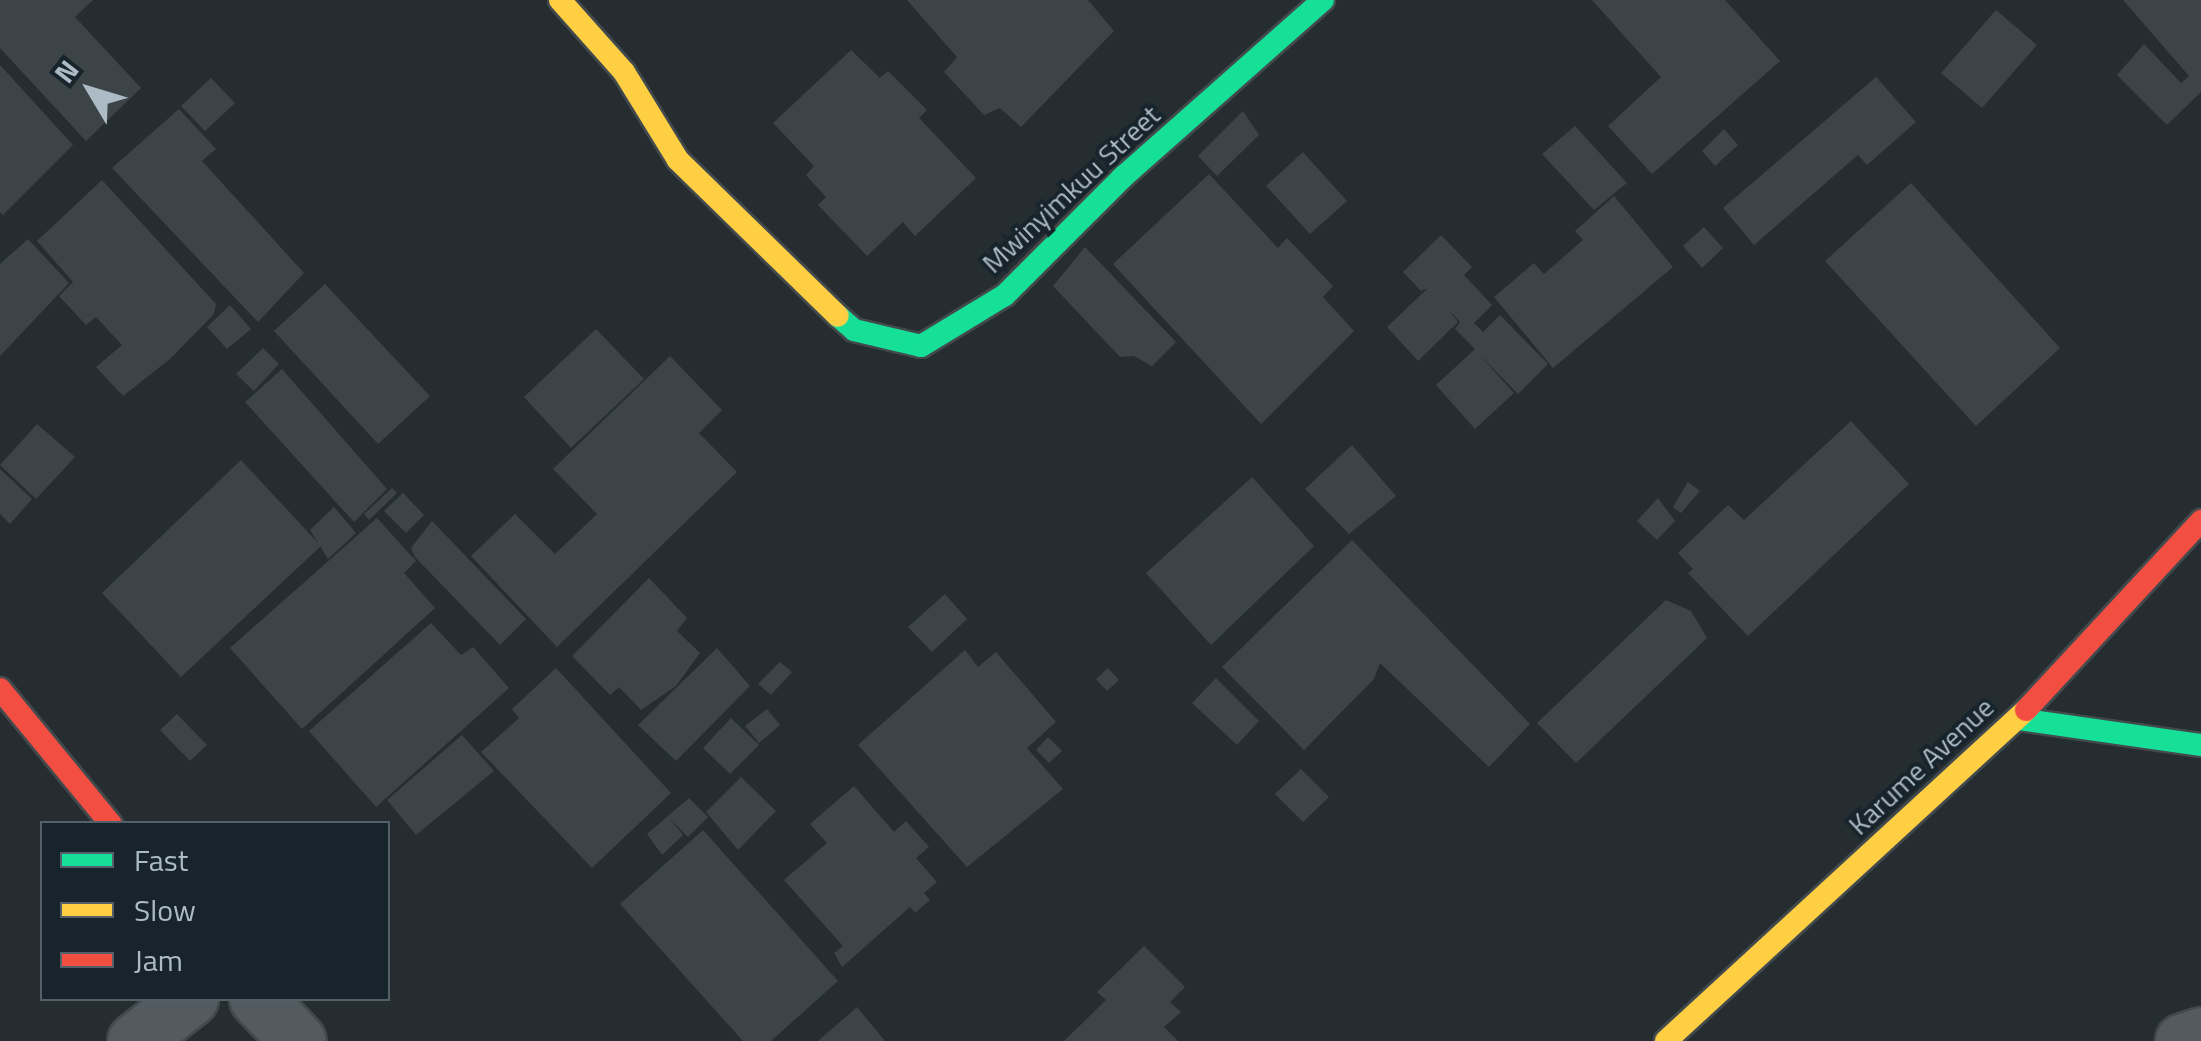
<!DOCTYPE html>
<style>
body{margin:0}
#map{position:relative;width:2201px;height:1041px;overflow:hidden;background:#252d31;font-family:"Titillium Web",sans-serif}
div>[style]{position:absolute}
.building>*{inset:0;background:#3d4448}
.roads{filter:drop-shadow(2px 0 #42494c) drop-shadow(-2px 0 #42494c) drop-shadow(0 2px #42494c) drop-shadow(0 -2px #42494c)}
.street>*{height:55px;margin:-27.5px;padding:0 27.5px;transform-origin:27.5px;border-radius:27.5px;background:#545b60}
.fast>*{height:22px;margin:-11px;padding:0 11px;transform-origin:11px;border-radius:11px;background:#16e098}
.slow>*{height:22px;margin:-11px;padding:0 11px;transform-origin:11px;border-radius:11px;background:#ffcf43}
.jam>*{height:22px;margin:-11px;padding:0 11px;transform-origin:11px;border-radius:11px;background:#f24e42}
span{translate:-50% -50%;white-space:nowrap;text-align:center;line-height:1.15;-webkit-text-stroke:8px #18242c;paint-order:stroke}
.street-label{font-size:28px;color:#acbbc5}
.legend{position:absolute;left:40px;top:821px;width:350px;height:180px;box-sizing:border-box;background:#18242c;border:2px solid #536069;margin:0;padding:12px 18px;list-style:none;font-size:30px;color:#acbbc5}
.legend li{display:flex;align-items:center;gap:20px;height:50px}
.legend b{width:50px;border:2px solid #536069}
.north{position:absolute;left:40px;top:40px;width:100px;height:100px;-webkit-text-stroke:8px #18242c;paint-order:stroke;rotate:308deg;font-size:28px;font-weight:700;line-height:40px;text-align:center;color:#acbbc5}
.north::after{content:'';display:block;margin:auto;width:35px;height:45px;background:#acbbc5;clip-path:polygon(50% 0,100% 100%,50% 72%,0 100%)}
</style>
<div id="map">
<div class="building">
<i style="clip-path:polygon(0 0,93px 0,75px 17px,141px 88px,86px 141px,0 48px)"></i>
<i style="clip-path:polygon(907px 0,1088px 0,1114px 31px,1021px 127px,1000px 108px,984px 115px,944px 72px,957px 57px)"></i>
<i style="clip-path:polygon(1592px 0,1725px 0,1780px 61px,1652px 174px,1608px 126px,1661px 77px)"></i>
<i style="clip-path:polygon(2123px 0,2201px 0,2201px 92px,2167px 125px,2117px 75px,2144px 44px,2181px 83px,2189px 76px)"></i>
<i style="clip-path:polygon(1996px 10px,2037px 45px,1982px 108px,1941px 73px)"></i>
<i style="clip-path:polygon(851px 50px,880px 78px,888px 71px,927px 110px,919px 118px,976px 178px,915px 236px,903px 222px,867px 256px,818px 205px,826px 197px,806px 175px,814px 166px,773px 123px)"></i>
<i style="clip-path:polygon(0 65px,73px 145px,3px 215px,0 212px)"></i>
<i style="clip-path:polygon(1876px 77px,1916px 122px,1867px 165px,1858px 155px,1754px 245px,1723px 208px)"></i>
<i style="clip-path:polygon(211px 78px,235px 103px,205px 131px,181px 106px)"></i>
<i style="clip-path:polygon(179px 109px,216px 149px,202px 161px,304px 273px,258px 322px,112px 168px)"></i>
<i style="clip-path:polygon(1243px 111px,1259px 135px,1217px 176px,1198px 156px)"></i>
<i style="clip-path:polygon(1575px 126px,1627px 183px,1594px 210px,1542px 154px)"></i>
<i style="clip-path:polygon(1724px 129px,1738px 145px,1715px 166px,1702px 151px)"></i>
<i style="clip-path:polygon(1303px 152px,1347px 201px,1310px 234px,1266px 186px)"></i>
<i style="clip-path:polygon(1209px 174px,1278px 248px,1287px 238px,1333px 286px,1323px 297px,1354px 331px,1261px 424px,1113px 264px)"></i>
<i style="clip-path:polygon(102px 180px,216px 304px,214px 314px,170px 359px,123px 396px,96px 367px,122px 345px,96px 317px,86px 325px,59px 296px,73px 282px,37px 241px)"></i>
<i style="clip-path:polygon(1911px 183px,2060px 348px,1976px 426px,1825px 261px)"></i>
<i style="clip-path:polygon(1614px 196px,1673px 267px,1553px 368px,1494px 297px,1534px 263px,1544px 274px,1583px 240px,1575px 231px)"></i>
<i style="clip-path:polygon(1704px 227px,1723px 248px,1702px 268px,1683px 246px)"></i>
<i style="clip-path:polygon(1441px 235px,1472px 267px,1464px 275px,1492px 305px,1474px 323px,1483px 332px,1500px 315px,1548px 364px,1518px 394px,1477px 352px,1514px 393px,1475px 429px,1436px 385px,1475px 349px,1455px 329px,1460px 322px,1448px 309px,1458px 322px,1418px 361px,1387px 327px,1428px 288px,1421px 291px,1403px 272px)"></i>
<i style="clip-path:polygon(28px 239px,69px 283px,0 356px,0 264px)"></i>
<i style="clip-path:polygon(1085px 247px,1176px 342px,1152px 366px,1134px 356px,1120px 357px,1053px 286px)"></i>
<i style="clip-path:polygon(325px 284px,430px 396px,378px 444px,274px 331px)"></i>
<i style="clip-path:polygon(230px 305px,251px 329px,227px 349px,207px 327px)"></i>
<i style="clip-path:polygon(596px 329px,644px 379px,571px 448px,524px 397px)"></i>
<i style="clip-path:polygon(263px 348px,279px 364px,254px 391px,236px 374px)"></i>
<i style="clip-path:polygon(670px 356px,722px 410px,699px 433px,737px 472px,557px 647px,471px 556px,515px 514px,555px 554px,597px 514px,553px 469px)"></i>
<i style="clip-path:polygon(282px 369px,387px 489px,354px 522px,245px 402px)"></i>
<i style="clip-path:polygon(1851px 421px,1909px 484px,1748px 636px,1688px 573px,1693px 569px,1678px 553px,1728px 505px,1744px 520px)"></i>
<i style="clip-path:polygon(37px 424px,75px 457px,36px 499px,0 465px)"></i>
<i style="clip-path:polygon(1352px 445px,1396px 496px,1349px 534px,1305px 489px)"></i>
<i style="clip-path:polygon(241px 460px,321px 546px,181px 677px,102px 593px)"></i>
<i style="clip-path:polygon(0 469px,32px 499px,10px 524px,0 514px)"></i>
<i style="clip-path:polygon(1252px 477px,1314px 546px,1211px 645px,1146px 573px)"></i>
<i style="clip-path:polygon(1688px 482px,1700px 491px,1681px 513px,1673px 507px)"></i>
<i style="clip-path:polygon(392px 488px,397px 493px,369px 520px,364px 514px)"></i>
<i style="clip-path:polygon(403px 493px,424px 515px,406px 533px,384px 511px)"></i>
<i style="clip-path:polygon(1658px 498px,1675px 521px,1657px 540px,1637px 521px)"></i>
<i style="clip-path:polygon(334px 507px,356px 533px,328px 559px,310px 530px)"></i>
<i style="clip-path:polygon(377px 518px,416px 561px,404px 573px,435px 608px,302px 729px,230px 648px)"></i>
<i style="clip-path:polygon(432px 521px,526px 619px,500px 645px,415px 557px,411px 548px)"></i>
<i style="clip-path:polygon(1352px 540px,1530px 724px,1489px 767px,1380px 663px,1374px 679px,1304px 750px,1222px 667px)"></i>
<i style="clip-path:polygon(649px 578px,687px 618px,677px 631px,700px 653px,676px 686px,641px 710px,619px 687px,610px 695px,572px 656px)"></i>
<i style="clip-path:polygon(945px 594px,967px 619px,932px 652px,908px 627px)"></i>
<i style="clip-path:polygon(1666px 600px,1691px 611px,1707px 638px,1576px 763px,1537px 723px)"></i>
<i style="clip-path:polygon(431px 623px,461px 655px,473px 647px,509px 688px,376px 807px,309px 731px)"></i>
<i style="clip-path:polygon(717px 648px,750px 686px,676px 761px,638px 725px)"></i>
<i style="clip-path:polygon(965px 650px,978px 667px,996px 652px,1056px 722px,1027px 748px,1063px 789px,967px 867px,858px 745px)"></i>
<i style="clip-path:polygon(780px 662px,792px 672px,771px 695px,758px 684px)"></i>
<i style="clip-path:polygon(556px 668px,671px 793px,592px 868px,481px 752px,519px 718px,512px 709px)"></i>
<i style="clip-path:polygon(1108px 668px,1119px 680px,1107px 691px,1096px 679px)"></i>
<i style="clip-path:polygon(1216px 678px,1259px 721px,1237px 745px,1192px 703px)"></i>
<i style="clip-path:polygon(767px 709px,780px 725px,759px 743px,745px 726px)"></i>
<i style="clip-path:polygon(177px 714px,207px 745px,190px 761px,160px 730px)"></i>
<i style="clip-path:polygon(731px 718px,759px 745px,730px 774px,703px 748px)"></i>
<i style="clip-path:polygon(462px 735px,494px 771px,416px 835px,387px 800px)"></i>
<i style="clip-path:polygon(1048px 737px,1062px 751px,1049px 763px,1036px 750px)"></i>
<i style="clip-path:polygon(1301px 769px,1329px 797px,1303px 822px,1275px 794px)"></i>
<i style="clip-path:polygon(741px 777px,776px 811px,738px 850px,706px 812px)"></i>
<i style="clip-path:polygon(854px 786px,894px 832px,906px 821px,929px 847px,916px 858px,937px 882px,924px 893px,930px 900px,915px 913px,910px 907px,842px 967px,834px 953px,843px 946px,784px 880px,827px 843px,810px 824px)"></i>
<i style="clip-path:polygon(689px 798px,708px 817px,688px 837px,669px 818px,683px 835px,662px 855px,647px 834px)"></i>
<i style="clip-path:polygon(703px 830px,838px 981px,771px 1041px,743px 1041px,620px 904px)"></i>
<i style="clip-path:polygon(1144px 946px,1185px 987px,1170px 1002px,1181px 1012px,1164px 1027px,1178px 1041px,1064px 1041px,1106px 1000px,1097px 992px)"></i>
<i style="clip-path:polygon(857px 1007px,885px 1041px,818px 1041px)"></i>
</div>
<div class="roads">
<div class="street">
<i style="left:257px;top:998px;width:59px;rotate:46.4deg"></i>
<i style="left:135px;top:1041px;width:70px;rotate:-38deg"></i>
<i style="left:2183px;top:1041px;width:19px;rotate:-18deg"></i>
</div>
<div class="fast">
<i style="left:838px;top:316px;width:21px;rotate:41deg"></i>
<i style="left:854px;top:330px;width:69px;rotate:13.4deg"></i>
<i style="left:921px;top:346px;width:98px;rotate:-31.3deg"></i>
<i style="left:1005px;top:295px;width:167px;rotate:-45deg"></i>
<i style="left:1123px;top:177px;width:267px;rotate:-41.5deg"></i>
<i style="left:2018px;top:719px;width:185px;rotate:8.1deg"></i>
</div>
<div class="slow">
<i style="left:560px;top:0;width:96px;rotate:48.4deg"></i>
<i style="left:624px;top:72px;width:103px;rotate:58.5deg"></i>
<i style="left:678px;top:160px;width:223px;rotate:44.3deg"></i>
<i style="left:1666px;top:1041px;width:489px;rotate:-42.6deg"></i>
</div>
<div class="jam">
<i style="left:0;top:689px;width:175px;rotate:50.6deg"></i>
<i style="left:2026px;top:710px;width:258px;rotate:-47.2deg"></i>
</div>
</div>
<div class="street-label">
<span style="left:1071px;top:189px;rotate:-43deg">Mwinyimkuu Street</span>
<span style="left:1921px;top:766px;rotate:-43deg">Karume Avenue</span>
</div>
<ul class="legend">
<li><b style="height:12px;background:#16e098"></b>Fast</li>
<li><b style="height:12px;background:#ffcf43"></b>Slow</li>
<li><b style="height:12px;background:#f24e42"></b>Jam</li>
</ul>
<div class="north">N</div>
</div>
